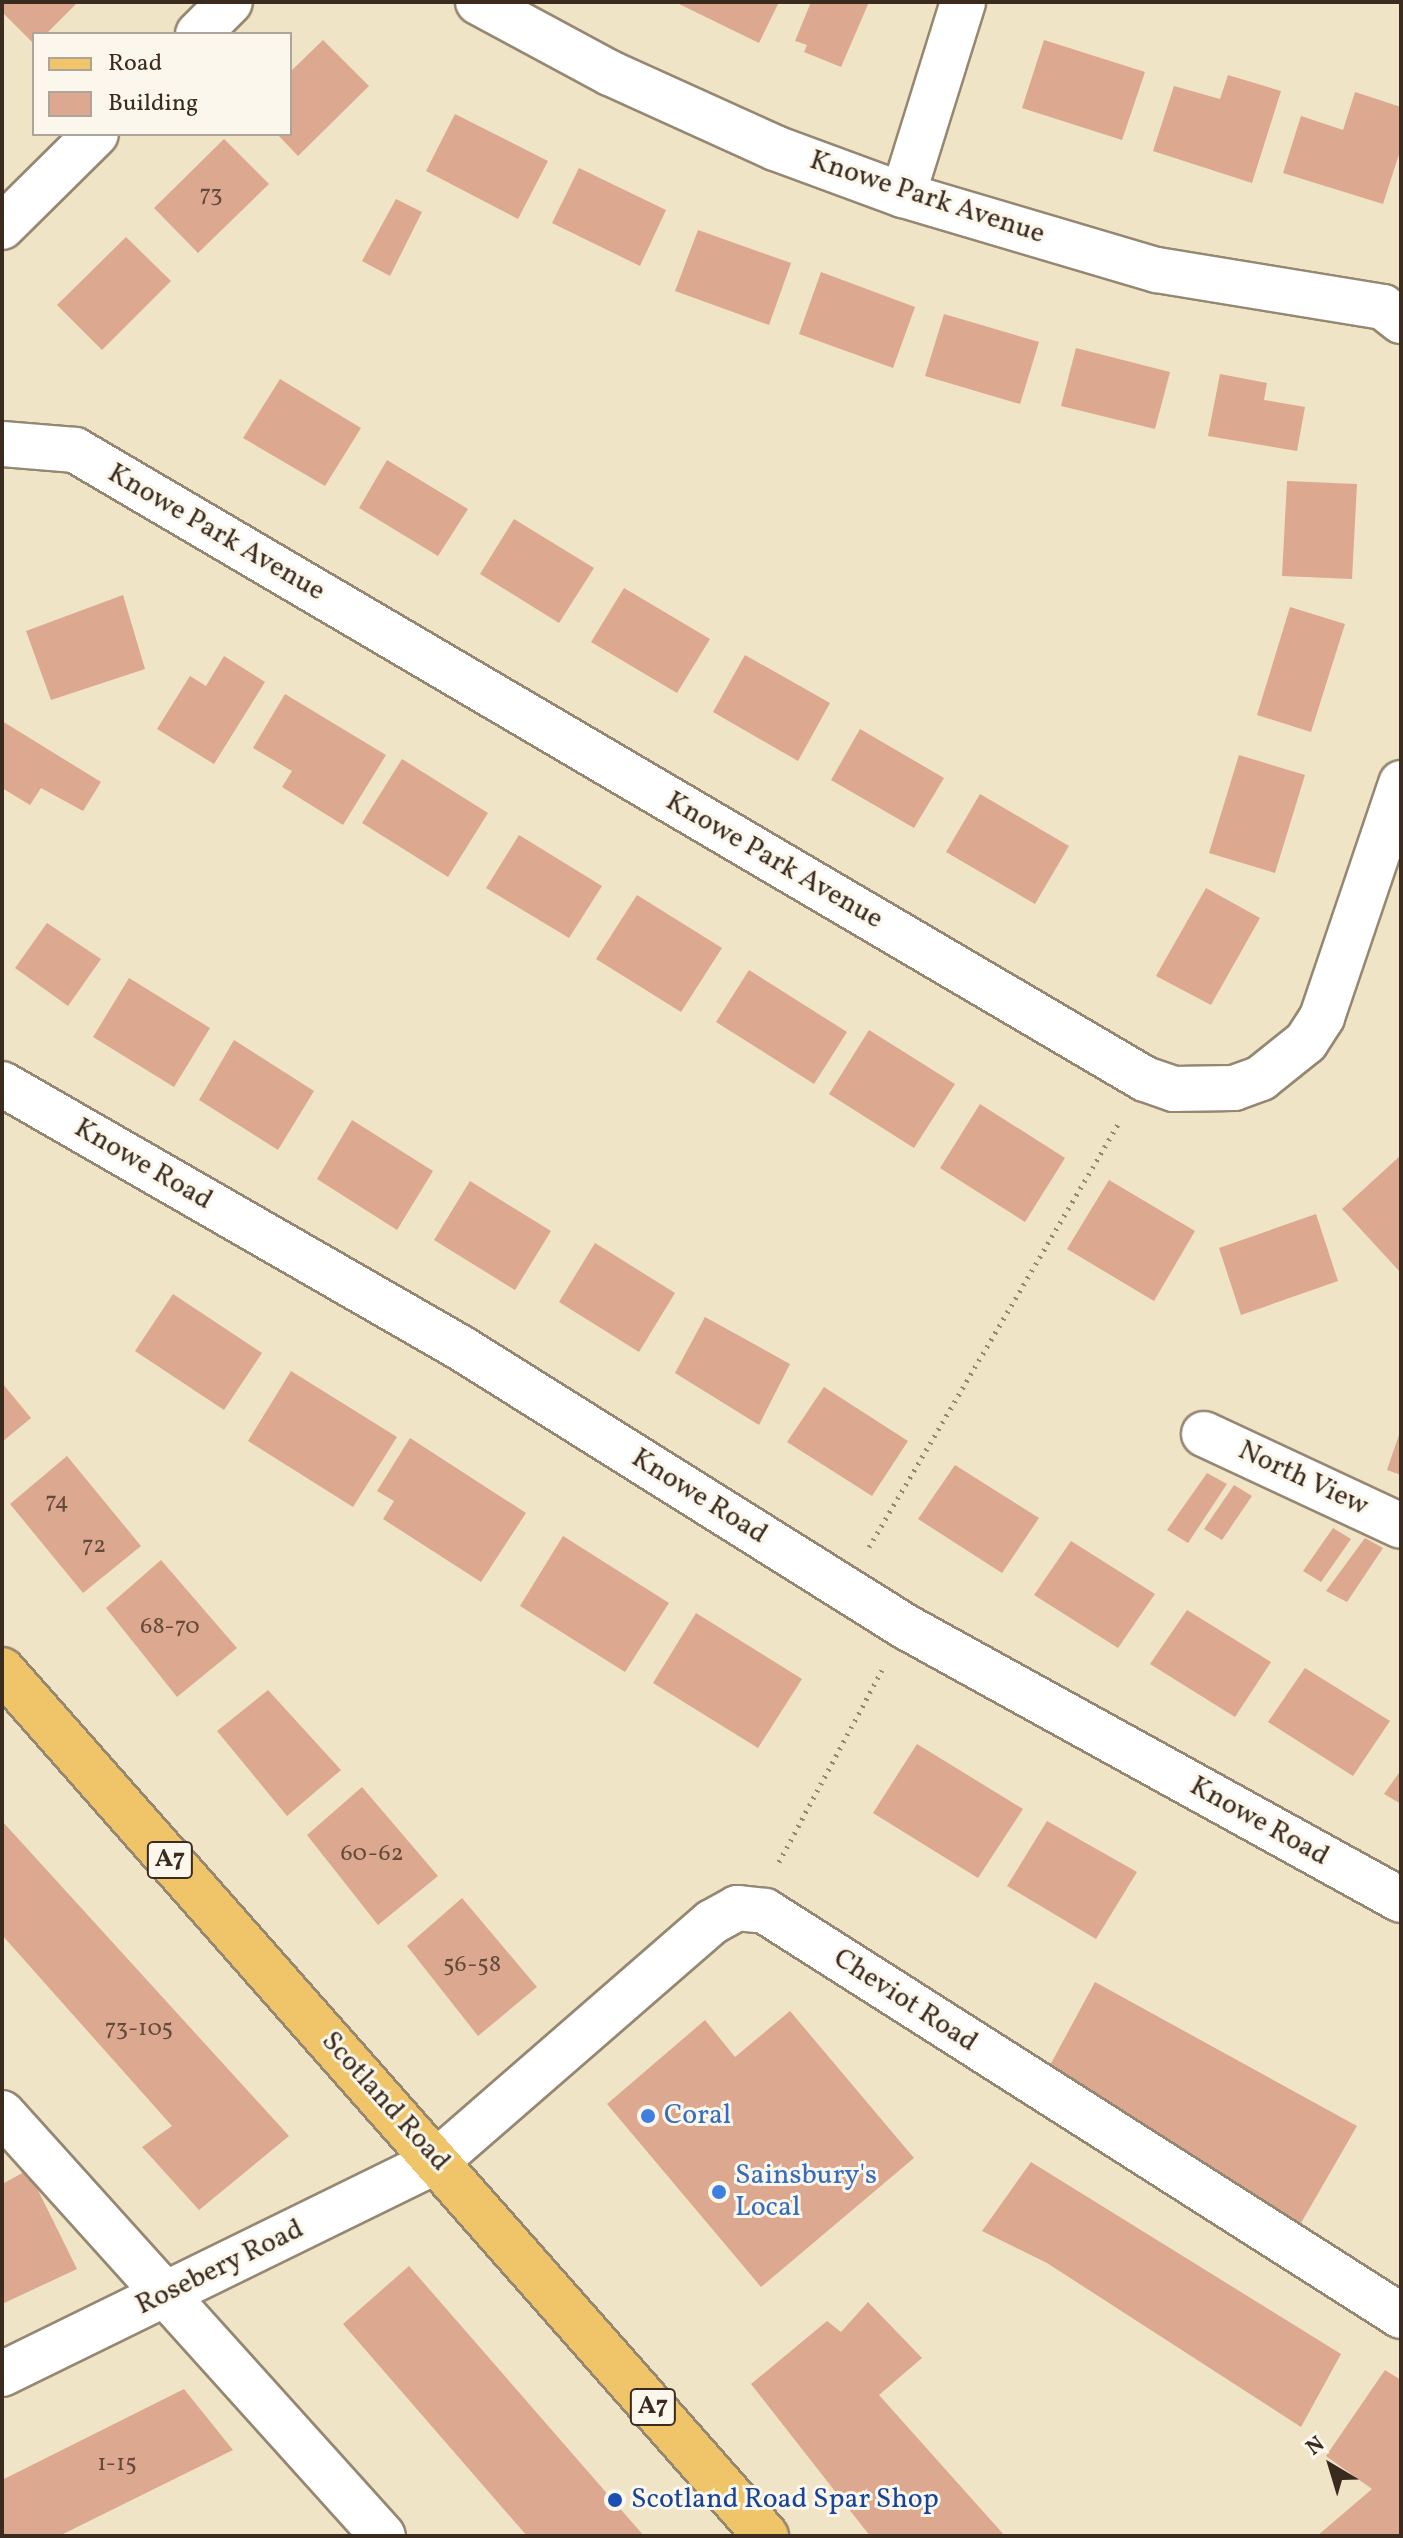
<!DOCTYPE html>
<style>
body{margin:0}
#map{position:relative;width:1403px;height:2538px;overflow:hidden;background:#f0e4c6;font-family:Vollkorn,serif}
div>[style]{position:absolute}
.building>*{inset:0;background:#dda890}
.path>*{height:5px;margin-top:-2.5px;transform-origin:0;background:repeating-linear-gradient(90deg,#968772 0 2px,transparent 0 8px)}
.roads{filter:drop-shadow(2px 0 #968772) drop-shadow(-2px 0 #968772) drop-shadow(0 2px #968772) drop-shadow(0 -2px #968772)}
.minor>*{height:44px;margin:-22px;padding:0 22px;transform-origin:22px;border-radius:22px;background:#fff}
.major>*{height:44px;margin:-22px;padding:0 22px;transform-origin:22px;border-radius:22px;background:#f0c469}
.dots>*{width:22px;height:22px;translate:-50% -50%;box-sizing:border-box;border:4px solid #fbf7ec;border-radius:50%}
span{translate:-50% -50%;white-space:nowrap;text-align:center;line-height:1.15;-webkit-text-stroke:6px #fbf7ec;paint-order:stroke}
.number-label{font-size:24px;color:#644a3a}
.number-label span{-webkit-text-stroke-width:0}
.shield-label span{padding:2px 6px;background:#fbf7ec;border:2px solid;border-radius:6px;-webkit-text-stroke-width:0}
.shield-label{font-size:26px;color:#3b2a1e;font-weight:700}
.street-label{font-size:28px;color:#3b2a1e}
.shop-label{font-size:28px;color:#366cbe}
.left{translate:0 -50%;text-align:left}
.transit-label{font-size:28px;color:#164399}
.frame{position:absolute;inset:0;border:4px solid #3b2a1e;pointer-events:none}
.legend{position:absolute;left:32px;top:32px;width:260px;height:104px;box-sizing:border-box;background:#fbf7ec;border:2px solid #aea59a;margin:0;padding:10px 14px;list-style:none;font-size:24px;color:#3b2a1e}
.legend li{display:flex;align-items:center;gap:16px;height:40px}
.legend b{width:40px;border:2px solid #aea59a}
.north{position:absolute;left:1291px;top:2426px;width:80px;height:80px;-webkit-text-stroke:6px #fbf7ec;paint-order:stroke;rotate:322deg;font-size:22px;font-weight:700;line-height:32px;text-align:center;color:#3b2a1e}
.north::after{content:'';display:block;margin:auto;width:28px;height:36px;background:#3b2a1e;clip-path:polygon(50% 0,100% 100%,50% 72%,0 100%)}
</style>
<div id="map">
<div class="building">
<i style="clip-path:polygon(2px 2px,78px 2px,46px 34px,34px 34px,34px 44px,2px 12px)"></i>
<i style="clip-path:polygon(675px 2px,779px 2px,759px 43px)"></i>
<i style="clip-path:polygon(811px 2px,869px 2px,841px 67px,804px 52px,807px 45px,795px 41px)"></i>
<i style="clip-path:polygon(323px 40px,369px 86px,298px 156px,277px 134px,290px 134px,290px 72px)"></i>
<i style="clip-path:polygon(1044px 40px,1145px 72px,1122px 140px,1022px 108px)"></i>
<i style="clip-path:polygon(1228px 75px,1281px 91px,1252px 183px,1153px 151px,1174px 86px,1220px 99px)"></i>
<i style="clip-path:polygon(1355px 92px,1401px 107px,1401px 148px,1383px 204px,1283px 173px,1301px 116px,1343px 130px)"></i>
<i style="clip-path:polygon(455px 114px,548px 161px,518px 219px,426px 171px)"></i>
<i style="clip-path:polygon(224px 139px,269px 184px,198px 253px,154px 208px)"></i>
<i style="clip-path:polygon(579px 168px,666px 210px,640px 266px,552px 223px)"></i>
<i style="clip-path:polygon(396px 199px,422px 212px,390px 276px,362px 261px)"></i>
<i style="clip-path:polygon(698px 230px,791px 263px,769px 325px,675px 291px)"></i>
<i style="clip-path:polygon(126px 237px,171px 281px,102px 350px,57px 305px)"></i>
<i style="clip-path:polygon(821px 272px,915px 307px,893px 368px,799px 334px)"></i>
<i style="clip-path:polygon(944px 314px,1039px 342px,1020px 404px,925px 376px)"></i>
<i style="clip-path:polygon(1076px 348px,1170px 372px,1155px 429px,1061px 406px)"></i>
<i style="clip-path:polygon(1220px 374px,1267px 383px,1264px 400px,1305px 407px,1297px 451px,1208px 436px)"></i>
<i style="clip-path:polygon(280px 379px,361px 428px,325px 486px,243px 438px)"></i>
<i style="clip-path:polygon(387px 460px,468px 509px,438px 556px,359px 508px)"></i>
<i style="clip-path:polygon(1287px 481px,1357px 484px,1352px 579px,1282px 576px)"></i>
<i style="clip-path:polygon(514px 519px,594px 568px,559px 623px,480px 574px)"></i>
<i style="clip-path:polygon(624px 588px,710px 639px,677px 693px,591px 642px)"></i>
<i style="clip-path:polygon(123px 595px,145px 669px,51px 700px,26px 631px)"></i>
<i style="clip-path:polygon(1290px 607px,1345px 624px,1311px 732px,1257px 715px)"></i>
<i style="clip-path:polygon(745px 655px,830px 703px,798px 761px,713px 712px)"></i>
<i style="clip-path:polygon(224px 656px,265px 682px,214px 764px,157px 729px,190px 676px,206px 686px)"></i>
<i style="clip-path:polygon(285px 694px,386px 755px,343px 825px,282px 787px,292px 771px,253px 748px)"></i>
<i style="clip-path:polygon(2px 721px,101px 782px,83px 811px,41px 788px,30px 805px,2px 788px)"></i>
<i style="clip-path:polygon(860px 729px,944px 778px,914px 828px,831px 780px)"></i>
<i style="clip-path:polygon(1239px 755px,1305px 775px,1275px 873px,1209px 853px)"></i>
<i style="clip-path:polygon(402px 759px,488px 813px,448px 877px,362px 823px)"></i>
<i style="clip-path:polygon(980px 794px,1069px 846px,1035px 904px,946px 852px)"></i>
<i style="clip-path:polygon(519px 835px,602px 886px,569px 938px,486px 888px)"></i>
<i style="clip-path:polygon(1206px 888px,1260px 918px,1211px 1005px,1156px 976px)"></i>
<i style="clip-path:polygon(637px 895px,722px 948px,681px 1012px,596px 959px)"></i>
<i style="clip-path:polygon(47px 923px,101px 959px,68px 1006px,15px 968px)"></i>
<i style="clip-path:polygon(749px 970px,847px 1032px,814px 1084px,716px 1022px)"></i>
<i style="clip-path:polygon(129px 978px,210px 1028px,174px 1087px,93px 1037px)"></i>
<i style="clip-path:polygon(869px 1030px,955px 1084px,914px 1148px,829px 1094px)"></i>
<i style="clip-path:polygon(234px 1040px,314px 1091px,278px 1150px,199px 1100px)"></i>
<i style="clip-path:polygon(980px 1104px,1065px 1158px,1025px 1222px,940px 1168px)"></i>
<i style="clip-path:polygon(352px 1120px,433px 1171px,397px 1230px,317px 1179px)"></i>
<i style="clip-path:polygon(1401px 1155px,1401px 1273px,1342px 1209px)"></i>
<i style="clip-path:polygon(1109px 1180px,1195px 1231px,1154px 1301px,1067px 1249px)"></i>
<i style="clip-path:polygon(470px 1181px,551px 1231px,515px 1290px,434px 1240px)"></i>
<i style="clip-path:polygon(1316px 1214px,1338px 1281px,1241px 1315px,1219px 1248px)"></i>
<i style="clip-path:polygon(595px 1243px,675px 1293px,639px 1352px,559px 1302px)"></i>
<i style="clip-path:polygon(173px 1294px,262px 1353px,224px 1410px,135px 1351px)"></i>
<i style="clip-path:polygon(705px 1317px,790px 1364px,759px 1425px,675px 1373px)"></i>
<i style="clip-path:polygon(291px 1371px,397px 1437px,353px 1507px,248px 1441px)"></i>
<i style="clip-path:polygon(2px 1383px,31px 1418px,2px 1442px)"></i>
<i style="clip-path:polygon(824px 1387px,908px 1441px,872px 1496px,787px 1442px)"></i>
<i style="clip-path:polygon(1401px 1429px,1401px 1475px,1387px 1470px)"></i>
<i style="clip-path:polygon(410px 1438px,526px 1513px,481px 1582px,383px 1519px,394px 1501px,377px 1491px)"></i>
<i style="clip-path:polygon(67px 1456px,141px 1546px,83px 1593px,10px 1504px)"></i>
<i style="clip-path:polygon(955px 1465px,1039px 1518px,1002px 1573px,918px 1519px)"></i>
<i style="clip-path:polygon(1207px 1473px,1227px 1484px,1188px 1543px,1167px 1530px)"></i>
<i style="clip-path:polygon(1234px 1485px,1252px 1496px,1222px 1540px,1204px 1529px)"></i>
<i style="clip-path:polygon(1333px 1528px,1351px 1539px,1321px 1582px,1303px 1571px)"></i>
<i style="clip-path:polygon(563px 1536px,669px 1603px,625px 1672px,520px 1606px)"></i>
<i style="clip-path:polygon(1365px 1538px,1383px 1548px,1347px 1602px,1326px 1591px)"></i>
<i style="clip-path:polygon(1071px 1541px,1155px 1594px,1118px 1648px,1034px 1595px)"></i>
<i style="clip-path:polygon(161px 1560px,237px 1648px,177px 1697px,106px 1608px)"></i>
<i style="clip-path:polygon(1187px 1610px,1271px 1662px,1235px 1717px,1150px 1664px)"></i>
<i style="clip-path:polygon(696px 1613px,802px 1679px,758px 1748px,653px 1683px)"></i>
<i style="clip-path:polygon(1305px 1668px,1390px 1721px,1353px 1776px,1268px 1722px)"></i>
<i style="clip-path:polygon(268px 1690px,341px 1770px,287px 1816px,217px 1731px)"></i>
<i style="clip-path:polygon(917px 1744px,1023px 1809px,978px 1878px,873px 1813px)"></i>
<i style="clip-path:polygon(1401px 1770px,1401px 1804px,1384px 1794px)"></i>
<i style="clip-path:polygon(362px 1787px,438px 1876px,378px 1925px,307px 1835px)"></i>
<i style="clip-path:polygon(2px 1821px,289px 2136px,199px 2210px,142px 2147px,172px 2126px,2px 1935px)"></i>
<i style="clip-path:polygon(1047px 1821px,1137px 1872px,1096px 1939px,1007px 1886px)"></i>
<i style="clip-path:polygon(462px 1898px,537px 1987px,478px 2036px,407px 1946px)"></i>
<i style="clip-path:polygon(1095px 1982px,1357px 2126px,1301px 2223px,1048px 2069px)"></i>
<i style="clip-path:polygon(790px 2011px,914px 2158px,761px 2287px,607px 2104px,705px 2020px,735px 2057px)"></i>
<i style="clip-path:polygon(1031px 2162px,1341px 2354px,1301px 2427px,1047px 2263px,982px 2231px)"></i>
<i style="clip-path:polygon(28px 2170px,77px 2269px,2px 2304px,2px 2184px)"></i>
<i style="clip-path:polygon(409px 2266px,644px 2536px,527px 2536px,343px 2324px)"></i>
<i style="clip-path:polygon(868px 2302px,922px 2358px,879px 2395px,1005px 2536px,870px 2536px,751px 2384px,827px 2321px,841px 2332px)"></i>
<i style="clip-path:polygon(1385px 2370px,1401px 2380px,1401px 2536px,1317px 2536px,1372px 2489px,1326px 2456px)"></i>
<i style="clip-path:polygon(184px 2389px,233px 2450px,59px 2536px,2px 2536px,2px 2480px)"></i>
</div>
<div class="path">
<i style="left:869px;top:1547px;width:494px;rotate:-59.5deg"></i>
<i style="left:779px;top:1862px;width:218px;rotate:-61.8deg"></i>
</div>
<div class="roads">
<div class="minor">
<i style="left:478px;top:2px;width:150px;rotate:28.3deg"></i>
<i style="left:610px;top:73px;width:181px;rotate:24.4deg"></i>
<i style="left:775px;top:148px;width:136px;rotate:20.2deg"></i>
<i style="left:903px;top:195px;width:265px;rotate:16.5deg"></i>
<i style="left:1157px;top:270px;width:229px;rotate:9.3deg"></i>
<i style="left:1383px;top:307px;width:23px;rotate:38deg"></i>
<i style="left:198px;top:34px;width:45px;rotate:-45deg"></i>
<i style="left:903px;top:195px;width:202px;rotate:-72.7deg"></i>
<i style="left:2px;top:227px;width:132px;rotate:-44.7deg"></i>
<i style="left:2px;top:444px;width:73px;rotate:4.7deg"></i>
<i style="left:75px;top:450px;width:1241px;rotate:30.45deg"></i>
<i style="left:1145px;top:1079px;width:31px;rotate:19deg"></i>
<i style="left:1174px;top:1089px;width:60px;rotate:-1deg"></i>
<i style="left:1234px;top:1088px;width:29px;rotate:-20deg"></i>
<i style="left:1261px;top:1078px;width:58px;rotate:-38.7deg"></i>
<i style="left:1306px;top:1042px;width:30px;rotate:-57deg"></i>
<i style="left:1322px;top:1017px;width:247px;rotate:-71.3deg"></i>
<i style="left:2px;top:1084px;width:530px;rotate:29.91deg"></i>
<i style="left:461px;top:1348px;width:525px;rotate:32.09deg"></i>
<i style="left:906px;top:1627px;width:565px;rotate:28.88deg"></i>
<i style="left:1204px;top:1434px;width:217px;rotate:25deg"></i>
<i style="left:2px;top:2113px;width:569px;rotate:47.99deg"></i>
<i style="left:2px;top:2374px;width:484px;rotate:-26.1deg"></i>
<i style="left:437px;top:2161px;width:364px;rotate:-41deg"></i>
<i style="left:712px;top:1922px;width:29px;rotate:-29deg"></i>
<i style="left:737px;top:1908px;width:28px;rotate:6deg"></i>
<i style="left:765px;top:1911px;width:754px;rotate:32.49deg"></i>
</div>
<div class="major">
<i style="left:2px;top:1670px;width:1155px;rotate:48.58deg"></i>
</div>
</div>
<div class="dots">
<i style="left:648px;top:2116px;background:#3f7fe0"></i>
<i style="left:719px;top:2192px;background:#3f7fe0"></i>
<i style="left:615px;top:2500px;background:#1a4fb4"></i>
</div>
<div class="number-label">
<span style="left:211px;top:196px">73</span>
<span style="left:57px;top:1503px">74</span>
<span style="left:94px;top:1547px">72</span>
<span style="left:170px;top:1628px">68-70</span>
<span style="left:372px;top:1855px">60-62</span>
<span style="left:472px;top:1966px">56-58</span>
<span style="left:139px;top:2030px">73-105</span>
<span style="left:117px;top:2465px">1-15</span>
</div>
<div class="shield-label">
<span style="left:170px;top:1860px">A7</span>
<span style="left:653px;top:2407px">A7</span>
</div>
<div class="street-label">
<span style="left:927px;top:198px;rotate:18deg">Knowe Park Avenue</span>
<span style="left:216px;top:533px;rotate:30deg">Knowe Park Avenue</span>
<span style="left:774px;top:861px;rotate:30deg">Knowe Park Avenue</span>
<span style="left:143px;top:1165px;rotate:30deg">Knowe Road</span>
<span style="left:1303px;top:1479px;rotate:25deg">North View</span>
<span style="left:699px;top:1497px;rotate:32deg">Knowe Road</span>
<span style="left:1259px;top:1822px;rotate:29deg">Knowe Road</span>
<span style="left:905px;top:2001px;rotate:33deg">Cheviot Road</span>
<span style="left:385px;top:2102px;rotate:48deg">Scotland Road</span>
<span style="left:220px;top:2268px;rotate:-26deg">Rosebery Road</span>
</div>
<div class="shop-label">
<span class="left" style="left:664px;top:2116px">Coral</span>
<span class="left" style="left:735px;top:2192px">Sainsbury's<br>Local</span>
</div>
<div class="transit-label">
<span class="left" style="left:631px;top:2500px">Scotland Road Spar Shop</span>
</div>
<div class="frame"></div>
<ul class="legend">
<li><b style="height:10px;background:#f0c469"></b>Road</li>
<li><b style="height:22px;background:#dda890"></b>Building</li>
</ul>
<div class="north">N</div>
</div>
